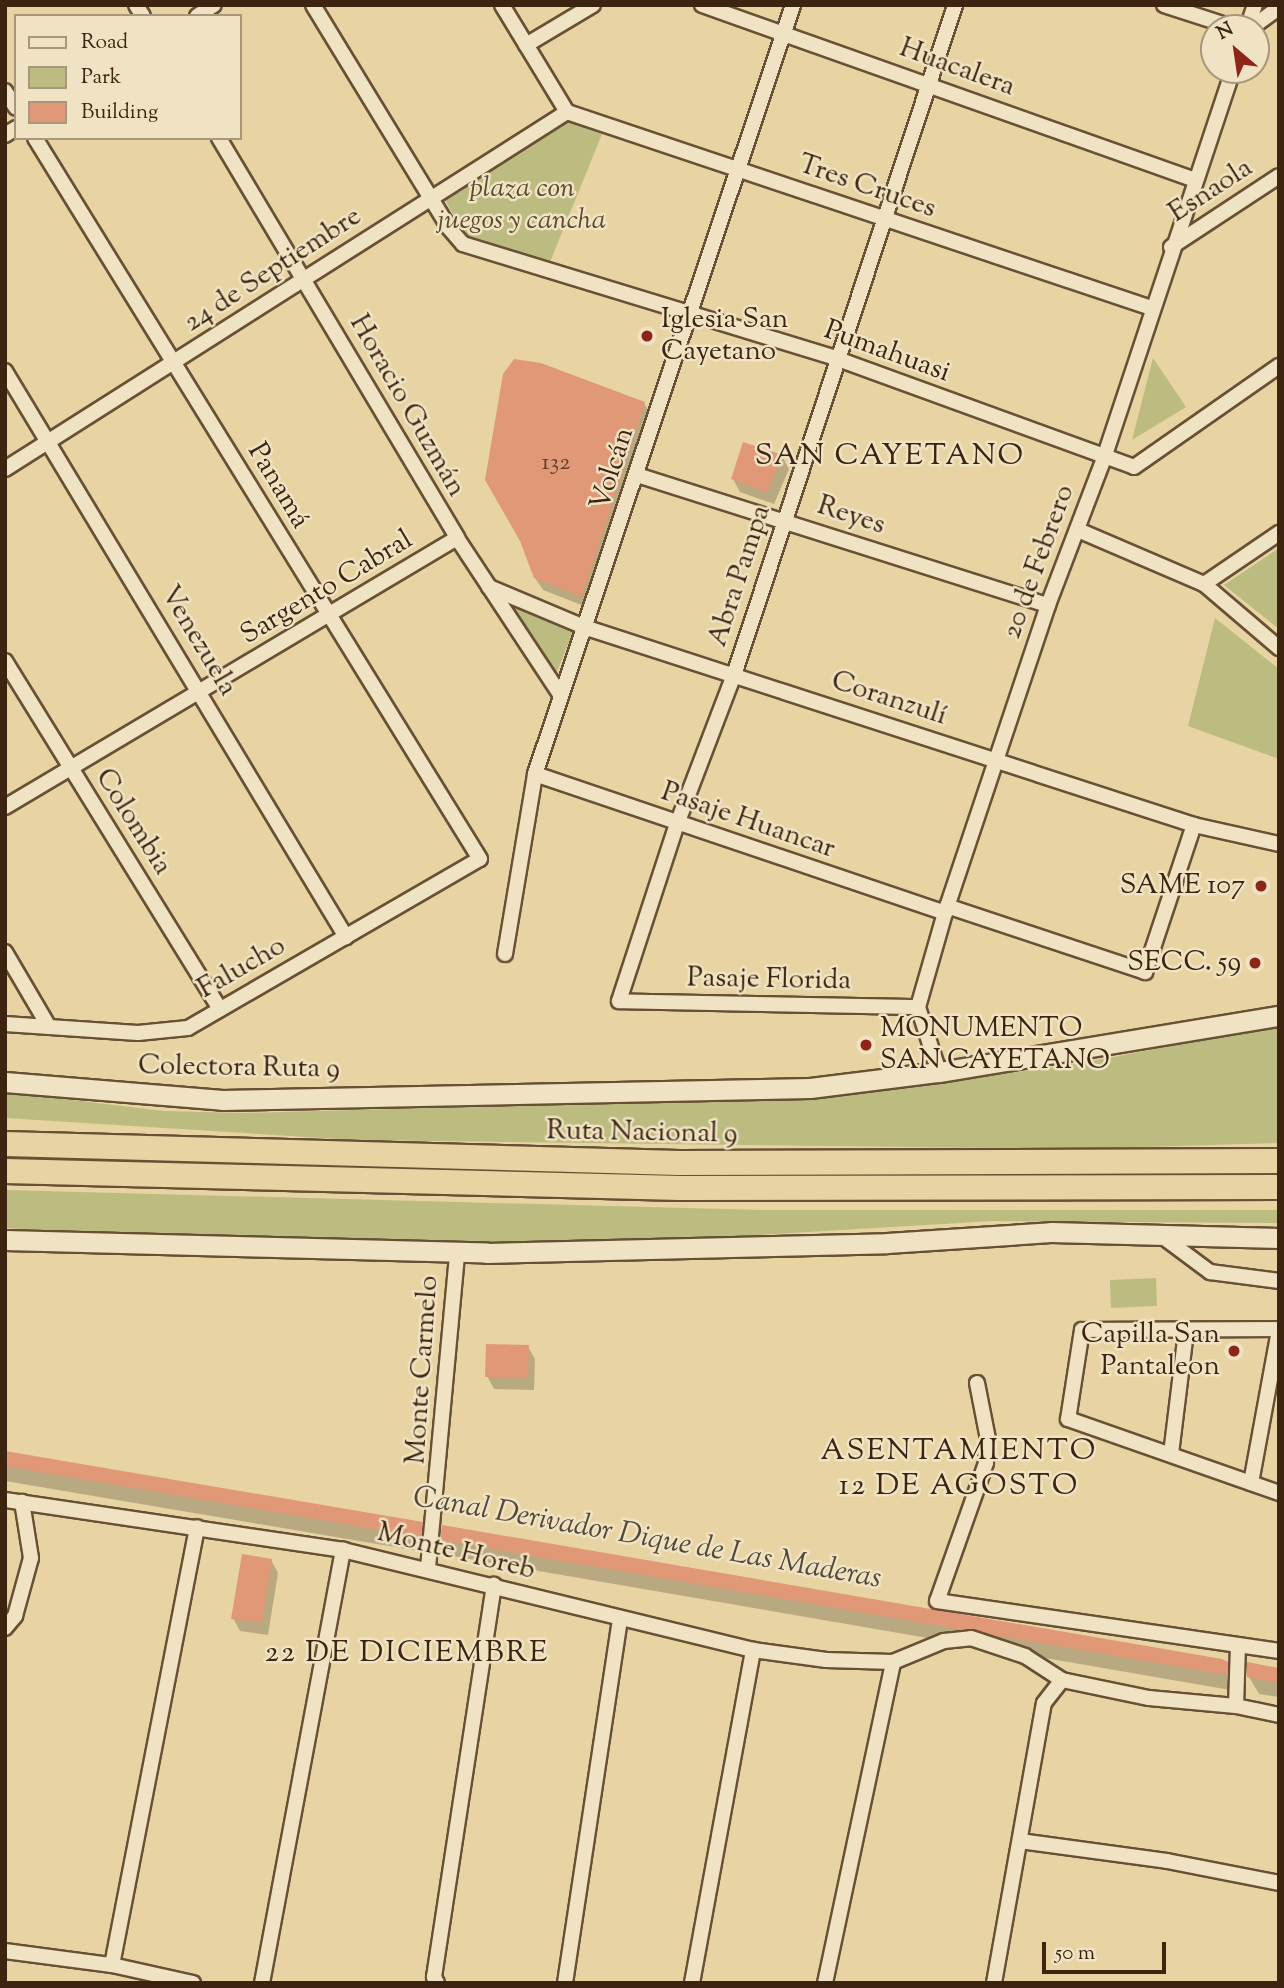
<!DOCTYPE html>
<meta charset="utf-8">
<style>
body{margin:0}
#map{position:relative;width:1284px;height:1988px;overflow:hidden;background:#e7d4a2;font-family:"Sorts Mill Goudy",serif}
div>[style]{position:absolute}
.green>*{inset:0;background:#bcbb80}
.shadow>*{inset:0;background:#0003}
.building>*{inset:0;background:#e09876}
.roads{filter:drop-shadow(2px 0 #685035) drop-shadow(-2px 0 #685035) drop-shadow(0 2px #685035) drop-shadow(0 -2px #685035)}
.street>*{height:14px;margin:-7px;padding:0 7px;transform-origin:7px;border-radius:7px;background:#efe3c3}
.secondary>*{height:19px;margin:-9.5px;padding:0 9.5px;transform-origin:9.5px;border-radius:9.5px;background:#efe3c3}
.highway>*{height:24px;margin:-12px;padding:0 12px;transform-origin:12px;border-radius:12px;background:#e7d4a2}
.dots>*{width:19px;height:19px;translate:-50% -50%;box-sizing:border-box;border:4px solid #efe3c3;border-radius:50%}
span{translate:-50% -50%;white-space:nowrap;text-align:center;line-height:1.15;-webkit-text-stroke:5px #efe3c3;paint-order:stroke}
.number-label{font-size:24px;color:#66412a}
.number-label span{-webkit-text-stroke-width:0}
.street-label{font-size:28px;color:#3d2411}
.park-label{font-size:28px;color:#5d4a2d;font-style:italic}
.poi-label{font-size:28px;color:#3d2411}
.left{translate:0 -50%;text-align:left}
.right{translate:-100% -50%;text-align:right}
.neighbourhood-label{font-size:30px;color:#3d2411;letter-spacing:2px}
.water-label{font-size:30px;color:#544838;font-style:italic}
.frame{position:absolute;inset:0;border:7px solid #3d2411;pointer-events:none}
.legend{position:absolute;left:14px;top:14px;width:228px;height:126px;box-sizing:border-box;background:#efe3c3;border:2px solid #a8977c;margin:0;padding:9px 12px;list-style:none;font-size:21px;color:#3d2411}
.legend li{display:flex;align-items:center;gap:14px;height:35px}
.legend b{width:35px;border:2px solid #a8977c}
.north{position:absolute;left:1200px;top:14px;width:70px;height:70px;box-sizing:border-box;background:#efe3c3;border:2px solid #a8977c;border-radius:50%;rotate:331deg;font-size:19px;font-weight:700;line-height:28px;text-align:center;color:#3d2411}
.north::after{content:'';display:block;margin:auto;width:24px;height:32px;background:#8f2418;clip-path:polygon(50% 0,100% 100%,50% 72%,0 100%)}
.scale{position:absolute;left:1042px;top:1942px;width:124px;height:32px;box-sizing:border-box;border:4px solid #3d2411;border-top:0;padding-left:9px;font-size:21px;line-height:24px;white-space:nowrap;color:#3d2411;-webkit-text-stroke:5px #efe3c3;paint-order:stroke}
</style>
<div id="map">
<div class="green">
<i style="clip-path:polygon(569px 117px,602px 134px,550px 262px,467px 240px,445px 200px)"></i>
<i style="clip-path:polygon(1153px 358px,1186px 407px,1132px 440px)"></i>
<i style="clip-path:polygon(1279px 548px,1279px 629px,1224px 585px)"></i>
<i style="clip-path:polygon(513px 606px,573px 632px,556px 674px)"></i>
<i style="clip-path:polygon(1215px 618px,1279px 669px,1279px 759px,1188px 726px)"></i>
<i style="clip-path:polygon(1279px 1026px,1279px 1143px,1069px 1149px,353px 1140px,5px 1118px,5px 1092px,164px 1111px,246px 1113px,825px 1097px,1065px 1066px)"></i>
<i style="clip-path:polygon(5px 1190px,760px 1210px,1279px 1210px,1279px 1223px,993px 1221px,542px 1248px,267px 1242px,5px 1228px)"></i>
<i style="clip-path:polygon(1156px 1278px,1157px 1306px,1111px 1308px,1110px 1280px)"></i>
</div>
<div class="shadow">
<i style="clip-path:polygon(644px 403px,651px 415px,589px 608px,543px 590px,535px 578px)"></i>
<i style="clip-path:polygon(782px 456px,789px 469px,774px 504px,740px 492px,733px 479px)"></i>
<i style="clip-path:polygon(528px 1347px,535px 1359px,534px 1390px,494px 1389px,487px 1376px)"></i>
<i style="clip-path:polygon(5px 1453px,421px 1524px,431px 1540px,430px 1553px,5px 1481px)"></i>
<i style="clip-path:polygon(442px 1540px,1227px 1663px,1236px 1680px,1236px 1691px,452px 1556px)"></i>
<i style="clip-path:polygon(271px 1560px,278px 1573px,268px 1635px,240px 1631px,233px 1618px)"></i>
<i style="clip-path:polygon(1279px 1670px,1279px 1697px,1259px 1694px,1249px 1677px)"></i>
</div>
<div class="building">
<i style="clip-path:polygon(514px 359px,541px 363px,645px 402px,582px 597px,534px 578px,520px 541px,485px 480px,503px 374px)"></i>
<i style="clip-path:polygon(743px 442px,783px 455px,767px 492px,731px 479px)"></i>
<i style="clip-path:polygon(486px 1344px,529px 1345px,528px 1378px,485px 1377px)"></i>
<i style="clip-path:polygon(5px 1451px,423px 1522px,421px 1537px,5px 1466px)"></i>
<i style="clip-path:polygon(442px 1525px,1222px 1659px,1228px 1662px,1227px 1675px,440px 1540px)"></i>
<i style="clip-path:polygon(242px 1554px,272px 1559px,262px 1623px,231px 1619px)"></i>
<i style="clip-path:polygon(1247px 1662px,1279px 1668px,1279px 1683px,1247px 1677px)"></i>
</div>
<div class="roads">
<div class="street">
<i style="left:136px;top:5px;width:13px;rotate:58deg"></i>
<i style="left:313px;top:5px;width:261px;rotate:58.6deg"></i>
<i style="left:449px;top:228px;width:21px;rotate:49deg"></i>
<i style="left:463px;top:244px;width:389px;rotate:17deg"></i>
<i style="left:835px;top:358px;width:318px;rotate:20deg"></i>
<i style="left:1134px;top:467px;width:177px;rotate:-34.9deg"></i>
<i style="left:502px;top:5px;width:125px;rotate:58.7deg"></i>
<i style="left:702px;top:5px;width:523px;rotate:19.54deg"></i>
<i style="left:1164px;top:5px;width:75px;rotate:17.9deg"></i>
<i style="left:197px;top:16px;width:20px;rotate:-33deg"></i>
<i style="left:1247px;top:28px;width:24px;rotate:-71deg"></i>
<i style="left:1251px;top:28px;width:34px;rotate:-36deg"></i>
<i style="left:526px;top:45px;width:78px;rotate:-30.8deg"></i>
<i style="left:5px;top:91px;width:20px;rotate:57deg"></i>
<i style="left:567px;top:112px;width:616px;rotate:18.55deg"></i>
<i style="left:5px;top:135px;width:13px;rotate:-32deg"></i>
<i style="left:219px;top:138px;width:465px;rotate:59.2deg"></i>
<i style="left:457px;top:538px;width:187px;rotate:56.6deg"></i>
<i style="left:1171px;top:247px;width:129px;rotate:-33.3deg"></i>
<i style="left:5px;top:371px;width:661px;rotate:58.93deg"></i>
<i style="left:5px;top:469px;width:666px;rotate:-32.42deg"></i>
<i style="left:637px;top:475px;width:431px;rotate:17.6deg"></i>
<i style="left:1078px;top:530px;width:137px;rotate:23.2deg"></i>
<i style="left:1204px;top:584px;width:99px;rotate:40.5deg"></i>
<i style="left:1204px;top:584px;width:91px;rotate:-34.2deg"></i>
<i style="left:489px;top:587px;width:103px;rotate:22.8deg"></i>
<i style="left:584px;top:627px;width:641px;rotate:17.98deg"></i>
<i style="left:1194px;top:825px;width:87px;rotate:12.6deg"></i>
<i style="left:5px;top:661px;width:409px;rotate:58.3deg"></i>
<i style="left:535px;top:774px;width:433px;rotate:18.7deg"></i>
<i style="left:5px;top:807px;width:526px;rotate:-30.76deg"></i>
<i style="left:947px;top:906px;width:209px;rotate:18.4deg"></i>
<i style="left:1145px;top:972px;width:155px;rotate:-71.6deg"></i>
<i style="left:5px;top:952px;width:87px;rotate:59.6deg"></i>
<i style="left:505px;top:954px;width:182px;rotate:-80.5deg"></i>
<i style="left:535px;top:774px;width:811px;rotate:-71.45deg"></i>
<i style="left:918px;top:1007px;width:299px;rotate:-178.9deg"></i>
<i style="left:619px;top:1001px;width:186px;rotate:-71.9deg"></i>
<i style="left:677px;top:824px;width:160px;rotate:-69.1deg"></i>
<i style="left:734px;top:675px;width:706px;rotate:-71.74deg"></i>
<i style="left:5px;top:1024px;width:133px;rotate:3.9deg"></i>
<i style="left:138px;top:1033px;width:50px;rotate:-5.7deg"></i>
<i style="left:188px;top:1028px;width:337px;rotate:-30.1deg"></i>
<i style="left:480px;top:859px;width:847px;rotate:-121.68deg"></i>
<i style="left:939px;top:1072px;width:68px;rotate:-107.9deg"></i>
<i style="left:918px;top:1007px;width:98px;rotate:-74deg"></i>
<i style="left:945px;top:913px;width:325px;rotate:-71.5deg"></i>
<i style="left:1048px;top:605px;width:157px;rotate:-69.1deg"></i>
<i style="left:1104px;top:458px;width:409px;rotate:-71.6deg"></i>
<i style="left:1159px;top:1234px;width:64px;rotate:36.7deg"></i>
<i style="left:1210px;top:1272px;width:70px;rotate:7.4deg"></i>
<i style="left:1279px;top:1329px;width:197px;rotate:179.7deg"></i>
<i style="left:1082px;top:1330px;width:90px;rotate:98.9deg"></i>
<i style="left:1068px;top:1419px;width:224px;rotate:19.3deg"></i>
<i style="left:977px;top:1383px;width:57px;rotate:78.9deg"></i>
<i style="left:988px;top:1439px;width:24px;rotate:95deg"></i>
<i style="left:986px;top:1463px;width:146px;rotate:109.5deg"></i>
<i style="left:937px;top:1601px;width:346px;rotate:8.3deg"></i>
<i style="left:1171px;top:1454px;width:124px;rotate:-83deg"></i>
<i style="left:1251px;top:1483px;width:156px;rotate:-79.6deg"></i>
<i style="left:5px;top:1500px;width:342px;rotate:8.4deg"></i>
<i style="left:343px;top:1550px;width:422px;rotate:13.7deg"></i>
<i style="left:753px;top:1650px;width:74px;rotate:7.8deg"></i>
<i style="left:826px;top:1660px;width:67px;rotate:1.7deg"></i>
<i style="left:893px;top:1662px;width:55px;rotate:-22.4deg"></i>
<i style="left:944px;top:1641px;width:27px;rotate:-6deg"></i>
<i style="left:971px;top:1638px;width:57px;rotate:18.4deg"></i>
<i style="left:1025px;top:1656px;width:44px;rotate:33deg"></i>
<i style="left:1062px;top:1680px;width:89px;rotate:11.7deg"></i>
<i style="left:1149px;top:1698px;width:87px;rotate:5.3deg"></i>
<i style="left:1236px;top:1706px;width:44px;rotate:11.8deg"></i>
<i style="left:428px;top:1568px;width:316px;rotate:-84.7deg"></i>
<i style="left:5px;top:1628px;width:16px;rotate:-50deg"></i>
<i style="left:15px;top:1616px;width:60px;rotate:-74.6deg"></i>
<i style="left:31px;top:1558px;width:57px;rotate:-99.1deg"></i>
<i style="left:1236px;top:1706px;width:61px;rotate:-88.1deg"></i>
<i style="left:1020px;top:1841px;width:148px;rotate:7.7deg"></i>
<i style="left:1167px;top:1861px;width:114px;rotate:11.1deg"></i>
<i style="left:5px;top:1951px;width:108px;rotate:7.5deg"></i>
<i style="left:112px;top:1965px;width:83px;rotate:12.5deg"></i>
<i style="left:112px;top:1965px;width:446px;rotate:-79deg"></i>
<i style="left:262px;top:1983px;width:441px;rotate:-79.4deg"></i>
<i style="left:437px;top:1983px;width:7px;rotate:-117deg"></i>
<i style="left:434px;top:1977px;width:397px;rotate:-81.3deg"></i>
<i style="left:565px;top:1983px;width:367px;rotate:-81.4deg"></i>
<i style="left:692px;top:1983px;width:339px;rotate:-79.6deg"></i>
<i style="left:825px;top:1983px;width:328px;rotate:-78deg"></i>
<i style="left:994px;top:1983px;width:284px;rotate:-79.9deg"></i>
<i style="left:1044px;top:1703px;width:29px;rotate:-52deg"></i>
</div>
<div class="secondary">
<i style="left:5px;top:1082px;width:218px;rotate:4.7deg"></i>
<i style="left:222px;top:1100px;width:588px;rotate:-1.17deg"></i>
<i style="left:810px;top:1088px;width:130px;rotate:-7.1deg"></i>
<i style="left:939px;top:1072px;width:345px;rotate:-9.4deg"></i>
<i style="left:5px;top:1240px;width:482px;rotate:1.5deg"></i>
<i style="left:487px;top:1253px;width:400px;rotate:-1.4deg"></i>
<i style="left:887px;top:1243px;width:164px;rotate:-3.8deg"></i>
<i style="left:1051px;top:1232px;width:228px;rotate:1.5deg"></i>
</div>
<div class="highway">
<i style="left:5px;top:1144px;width:674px;rotate:1.61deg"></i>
<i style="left:679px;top:1163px;width:600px;rotate:-0.19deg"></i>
<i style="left:5px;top:1171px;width:675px;rotate:1.44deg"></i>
<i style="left:680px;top:1188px;width:599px;rotate:-0.1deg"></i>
</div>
</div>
<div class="dots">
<i style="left:647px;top:336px;background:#8f2418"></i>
<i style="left:1261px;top:886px;background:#8f2418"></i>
<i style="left:1255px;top:963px;background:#8f2418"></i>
<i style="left:866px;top:1045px;background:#8f2418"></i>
<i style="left:1234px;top:1351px;background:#8f2418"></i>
</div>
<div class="number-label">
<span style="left:556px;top:464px">132</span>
</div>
<div class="street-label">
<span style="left:957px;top:68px;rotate:20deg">Huacalera</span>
<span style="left:867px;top:187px;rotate:19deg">Tres Cruces</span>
<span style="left:1211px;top:191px;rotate:-33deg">Esnaola</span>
<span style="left:273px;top:270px;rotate:-33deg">24 de Septiembre</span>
<span style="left:887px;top:352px;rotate:20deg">Pumahuasi</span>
<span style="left:407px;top:406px;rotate:60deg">Horacio Guzmán</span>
<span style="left:613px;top:469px;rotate:-72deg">Volcán</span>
<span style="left:278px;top:486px;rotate:59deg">Panamá</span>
<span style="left:851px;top:516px;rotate:18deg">Reyes</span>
<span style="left:1039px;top:562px;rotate:-70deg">20 de Febrero</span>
<span style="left:740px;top:576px;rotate:-72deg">Abra Pampa</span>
<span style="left:327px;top:588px;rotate:-31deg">Sargento Cabral</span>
<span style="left:198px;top:641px;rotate:59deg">Venezuela</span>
<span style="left:889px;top:699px;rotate:18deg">Coranzulí</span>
<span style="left:748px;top:821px;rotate:19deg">Pasaje Huancar</span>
<span style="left:133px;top:822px;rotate:58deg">Colombia</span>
<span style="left:242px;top:968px;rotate:-30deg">Falucho</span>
<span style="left:769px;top:980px;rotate:1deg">Pasaje Florida</span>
<span style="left:239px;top:1068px;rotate:1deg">Colectora Ruta 9</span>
<span style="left:642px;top:1133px;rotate:1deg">Ruta Nacional 9</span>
<span style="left:423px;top:1370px;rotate:-86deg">Monte Carmelo</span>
<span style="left:456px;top:1552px;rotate:14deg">Monte Horeb</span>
</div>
<div class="park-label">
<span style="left:522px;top:205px">plaza con<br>juegos y cancha</span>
</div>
<div class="poi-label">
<span class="left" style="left:661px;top:336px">Iglesia San<br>Cayetano</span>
<span class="right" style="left:1245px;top:886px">SAME 107</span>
<span class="right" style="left:1241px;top:963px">SECC. 59</span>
<span class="left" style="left:880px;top:1045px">MONUMENTO<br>SAN CAYETANO</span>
<span class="right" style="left:1220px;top:1351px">Capilla San<br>Pantaleon</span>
</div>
<div class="neighbourhood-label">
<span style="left:890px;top:457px">SAN CAYETANO</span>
<span style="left:959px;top:1469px">ASENTAMIENTO<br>12 DE AGOSTO</span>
<span style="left:407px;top:1654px">22 DE DICIEMBRE</span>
</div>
<div class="water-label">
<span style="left:647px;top:1539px;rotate:10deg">Canal Derivador Dique de Las Maderas</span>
</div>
<div class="frame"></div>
<ul class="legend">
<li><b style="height:9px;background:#efe3c3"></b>Road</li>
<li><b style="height:19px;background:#bcbb80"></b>Park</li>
<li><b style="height:19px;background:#e09876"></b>Building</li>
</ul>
<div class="north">N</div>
<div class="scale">50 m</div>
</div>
